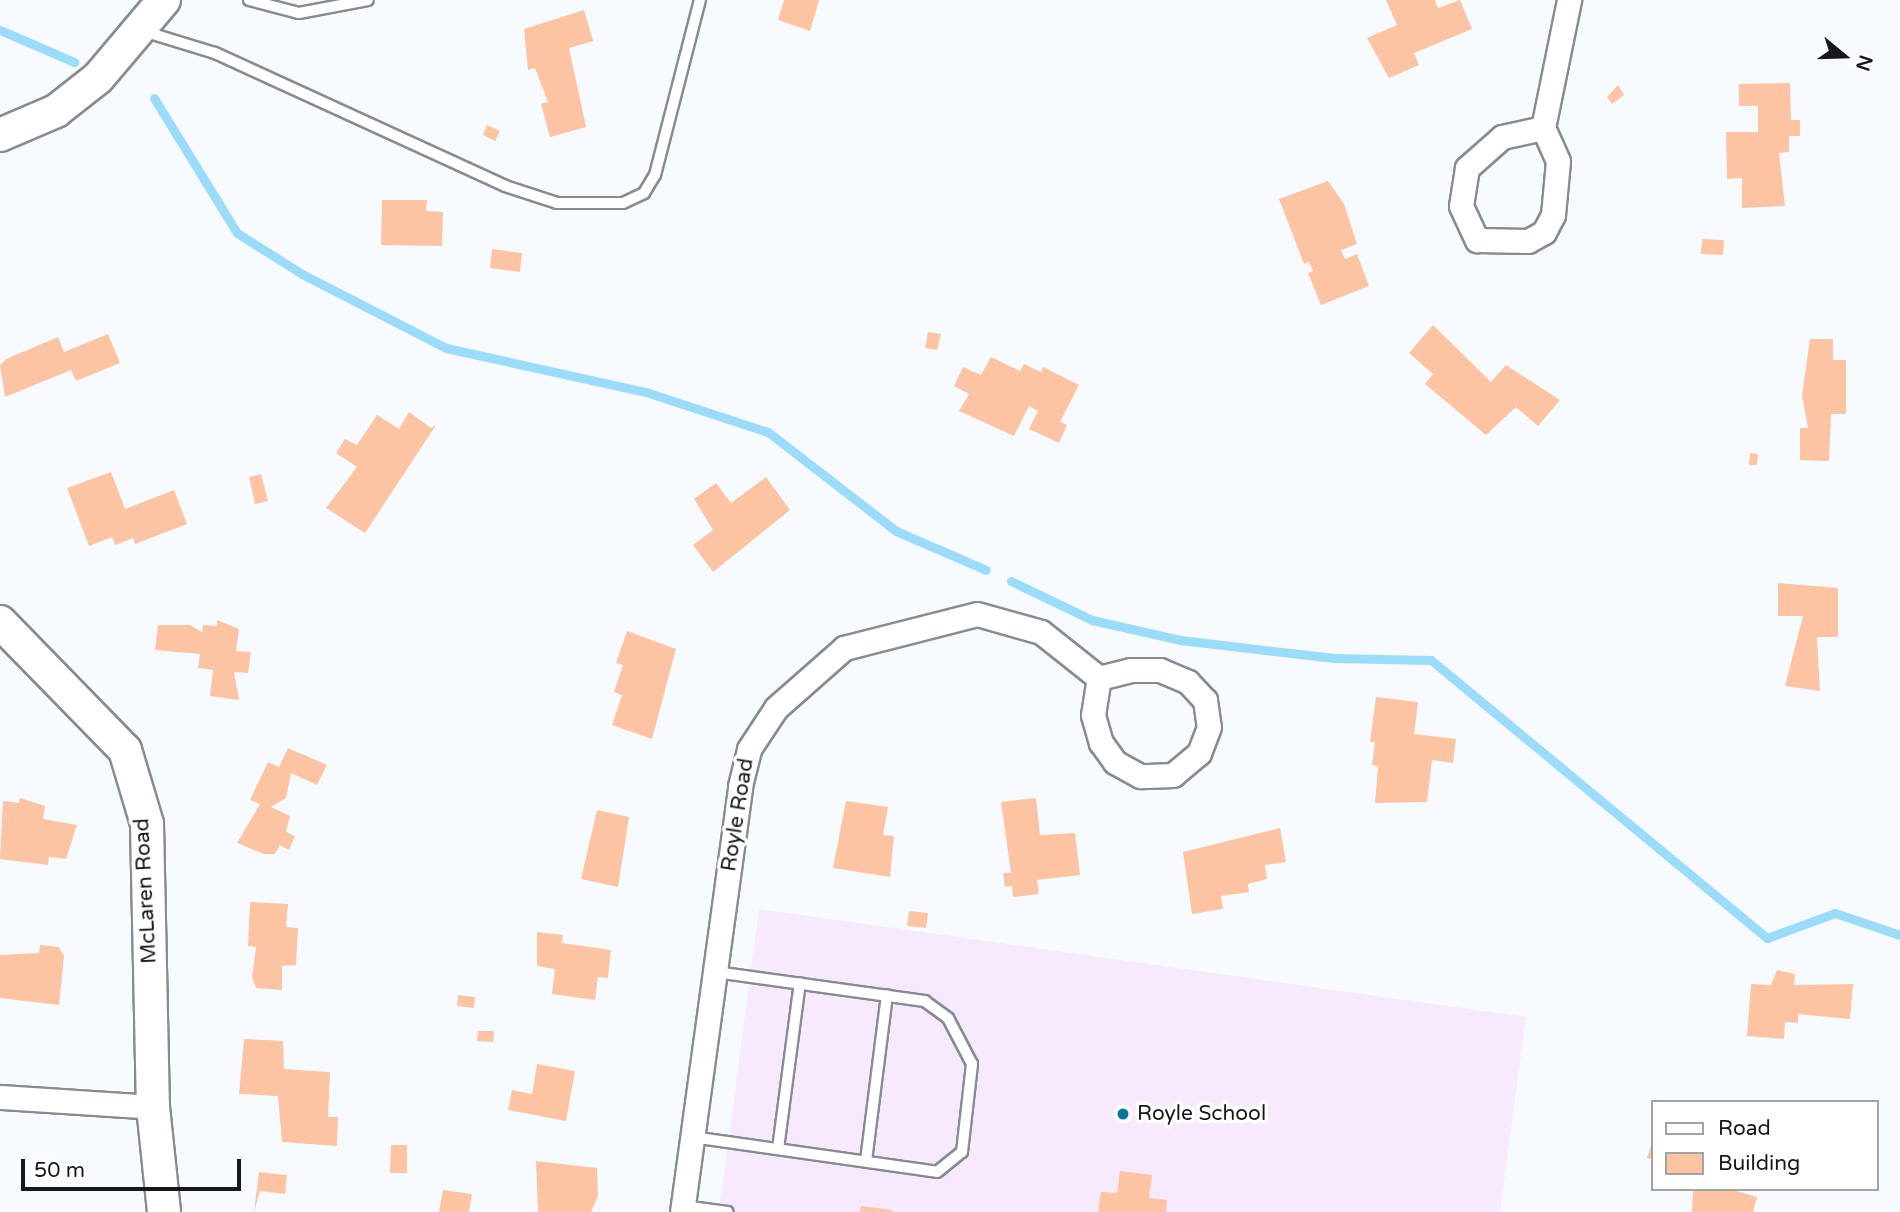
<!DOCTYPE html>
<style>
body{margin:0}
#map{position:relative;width:1900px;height:1212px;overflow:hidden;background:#f7fafe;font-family:"Varela Round",sans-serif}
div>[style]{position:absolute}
.education>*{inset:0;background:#f8eafe}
.stream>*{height:9px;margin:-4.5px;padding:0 4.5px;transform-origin:4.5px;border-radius:4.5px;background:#9bdcfb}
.building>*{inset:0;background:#fdc4a3}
.roads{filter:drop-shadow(2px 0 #888c92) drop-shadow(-2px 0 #888c92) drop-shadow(0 2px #888c92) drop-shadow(0 -2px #888c92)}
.lane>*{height:10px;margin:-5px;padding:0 5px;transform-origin:5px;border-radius:5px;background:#fff}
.street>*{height:23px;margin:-11.5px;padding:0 11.5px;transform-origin:11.5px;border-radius:11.5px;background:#fff}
.secondary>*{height:32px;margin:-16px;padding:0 16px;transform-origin:16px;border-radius:16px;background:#fff}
.dots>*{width:19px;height:19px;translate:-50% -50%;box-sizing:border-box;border:4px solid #fff;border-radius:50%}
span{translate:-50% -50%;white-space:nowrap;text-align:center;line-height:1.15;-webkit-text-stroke:7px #fff;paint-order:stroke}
.street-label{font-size:21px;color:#16181a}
.poi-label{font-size:21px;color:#16181a}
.left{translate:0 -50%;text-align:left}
.legend{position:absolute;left:1651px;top:1100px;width:228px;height:91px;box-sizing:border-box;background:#fff;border:2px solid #a2a3a3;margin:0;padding:9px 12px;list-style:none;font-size:21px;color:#16181a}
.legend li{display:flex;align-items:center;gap:14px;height:35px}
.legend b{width:35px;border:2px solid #a2a3a3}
.north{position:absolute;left:1809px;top:21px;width:70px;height:70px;-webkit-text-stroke:5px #fff;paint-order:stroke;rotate:109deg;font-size:19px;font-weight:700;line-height:28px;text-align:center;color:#16181a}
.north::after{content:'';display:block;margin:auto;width:24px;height:32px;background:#16181a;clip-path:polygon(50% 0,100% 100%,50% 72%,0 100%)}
.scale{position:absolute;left:21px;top:1159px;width:220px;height:32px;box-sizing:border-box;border:4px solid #16181a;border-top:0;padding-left:9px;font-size:21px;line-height:24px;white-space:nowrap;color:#16181a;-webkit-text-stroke:5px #fff;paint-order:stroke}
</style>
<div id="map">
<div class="education">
<i style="clip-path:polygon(759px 909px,1526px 1017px,1500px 1212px,719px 1212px)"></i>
</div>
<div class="stream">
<i style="left:0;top:30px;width:81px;rotate:23.4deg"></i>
<i style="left:154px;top:98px;width:158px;rotate:58.4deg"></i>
<i style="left:237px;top:233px;width:77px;rotate:32.2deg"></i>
<i style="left:302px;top:274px;width:162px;rotate:27.2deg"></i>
<i style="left:446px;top:348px;width:205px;rotate:12.4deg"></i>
<i style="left:646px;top:392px;width:128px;rotate:18.2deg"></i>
<i style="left:768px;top:432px;width:162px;rotate:37.7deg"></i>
<i style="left:896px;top:531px;width:98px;rotate:23.4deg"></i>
<i style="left:1011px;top:581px;width:90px;rotate:25.7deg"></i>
<i style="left:1092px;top:620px;width:90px;rotate:12.8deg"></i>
<i style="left:1180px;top:640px;width:155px;rotate:6.7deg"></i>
<i style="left:1334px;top:658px;width:97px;rotate:1.2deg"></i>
<i style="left:1431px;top:660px;width:436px;rotate:39.6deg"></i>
<i style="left:1767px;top:938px;width:72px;rotate:-20.2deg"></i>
<i style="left:1835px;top:913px;width:69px;rotate:18.7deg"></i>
</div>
<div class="building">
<i style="clip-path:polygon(784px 0,819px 0,810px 31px,778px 20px)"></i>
<i style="clip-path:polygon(1386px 0,1435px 0,1438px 8px,1460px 0,1472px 29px,1414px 53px,1419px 65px,1389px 78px,1367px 38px,1397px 25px)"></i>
<i style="clip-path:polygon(584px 10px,593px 41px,569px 48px,586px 127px,550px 137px,541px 104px,548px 102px,535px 68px,528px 70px,524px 29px)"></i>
<i style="clip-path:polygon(1790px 83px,1791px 120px,1800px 120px,1800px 136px,1789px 136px,1789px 152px,1779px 153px,1785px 206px,1742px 208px,1742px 178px,1727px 179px,1726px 132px,1758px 132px,1758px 106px,1739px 106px,1739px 84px)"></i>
<i style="clip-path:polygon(1618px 85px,1624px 95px,1612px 104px,1607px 97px)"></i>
<i style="clip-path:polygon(487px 125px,500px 131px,495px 141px,483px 135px)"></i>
<i style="clip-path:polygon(1328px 181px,1344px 204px,1357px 244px,1341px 250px,1345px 259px,1357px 254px,1369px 286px,1321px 305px,1308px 273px,1313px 271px,1309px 262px,1304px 264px,1279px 199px)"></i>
<i style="clip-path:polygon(382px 200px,427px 200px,426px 211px,443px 212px,442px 246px,381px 245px)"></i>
<i style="clip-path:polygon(1702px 239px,1724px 240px,1723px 255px,1701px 254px)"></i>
<i style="clip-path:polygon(492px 249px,522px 253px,520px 272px,490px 268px)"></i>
<i style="clip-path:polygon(1433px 325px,1491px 382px,1506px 365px,1560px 400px,1538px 426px,1516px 407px,1486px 435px,1425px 384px,1433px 374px,1409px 353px)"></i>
<i style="clip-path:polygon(928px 332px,941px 334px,937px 350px,925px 348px)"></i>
<i style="clip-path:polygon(108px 334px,120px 363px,76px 381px,71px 370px,5px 397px,0 365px,6px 359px,58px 337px,64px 352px)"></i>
<i style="clip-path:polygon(1810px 339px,1833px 339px,1833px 360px,1846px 360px,1846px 414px,1831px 414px,1829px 461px,1800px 460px,1800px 428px,1808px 428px,1802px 395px)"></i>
<i style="clip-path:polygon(991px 357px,1020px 371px,1024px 364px,1041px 372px,1043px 367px,1079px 385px,1060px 422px,1067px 425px,1059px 443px,1029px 429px,1038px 411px,1029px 406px,1014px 436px,959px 411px,969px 394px,954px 386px,963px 367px,981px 375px)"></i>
<i style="clip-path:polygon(409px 412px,431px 428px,436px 425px,365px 533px,326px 508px,357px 467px,336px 453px,345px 439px,357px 445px,377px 415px,399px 429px)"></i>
<i style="clip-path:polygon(1750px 453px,1758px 454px,1757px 465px,1749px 465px)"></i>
<i style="clip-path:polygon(111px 472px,125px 509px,174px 490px,187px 524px,135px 544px,133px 538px,115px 545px,112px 537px,89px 546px,67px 488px)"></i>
<i style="clip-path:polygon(261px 474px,268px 501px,255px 504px,249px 477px)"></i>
<i style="clip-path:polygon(766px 477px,790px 510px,713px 572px,693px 545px,713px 530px,694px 499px,716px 483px,731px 503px)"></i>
<i style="clip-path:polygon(1778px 583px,1838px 588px,1838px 637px,1817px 637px,1820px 691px,1785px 686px,1803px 616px,1778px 616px)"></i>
<i style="clip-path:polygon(217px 620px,239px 629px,236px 651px,251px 652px,248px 673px,234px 672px,239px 700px,210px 696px,213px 670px,198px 668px,200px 654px,155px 650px,158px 625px,190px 625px,202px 632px,203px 625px,217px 626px)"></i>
<i style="clip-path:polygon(627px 631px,676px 649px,652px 739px,612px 725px,622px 695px,614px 692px,623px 665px,616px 663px)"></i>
<i style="clip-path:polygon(1376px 697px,1418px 702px,1414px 734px,1456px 739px,1453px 763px,1432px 760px,1427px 802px,1375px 803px,1378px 766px,1372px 765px,1375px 742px,1370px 742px)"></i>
<i style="clip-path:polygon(288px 748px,327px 765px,317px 785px,291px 773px,286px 798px,271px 807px,290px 816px,286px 832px,295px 836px,289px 850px,280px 845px,275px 854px,264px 854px,237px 843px,260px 804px,250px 800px,268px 762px,279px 767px)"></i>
<i style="clip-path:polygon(20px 798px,45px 806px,43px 819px,77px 825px,66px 859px,49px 857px,48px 865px,0 859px,3px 801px,19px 803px)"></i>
<i style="clip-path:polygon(1036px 798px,1040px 835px,1075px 833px,1080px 875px,1037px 880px,1039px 894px,1013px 897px,1012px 886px,1005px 887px,1003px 873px,1011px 873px,1001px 802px)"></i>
<i style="clip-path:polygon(846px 801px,888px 807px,883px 835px,894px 836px,890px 877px,833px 868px)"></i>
<i style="clip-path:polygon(597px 810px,629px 817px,618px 887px,581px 879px)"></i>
<i style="clip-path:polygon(1280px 828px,1286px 862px,1265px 865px,1267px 879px,1248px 884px,1249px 892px,1221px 896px,1223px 909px,1192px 914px,1183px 852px)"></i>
<i style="clip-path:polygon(250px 902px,288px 904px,286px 927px,298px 928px,296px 965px,282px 966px,282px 990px,256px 988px,252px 977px,256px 947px,248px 946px)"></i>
<i style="clip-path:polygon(909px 911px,928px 913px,926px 928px,907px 926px)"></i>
<i style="clip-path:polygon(537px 932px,563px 935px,562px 943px,611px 950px,608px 978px,598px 977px,595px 1000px,552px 994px,555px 969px,537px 966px)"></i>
<i style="clip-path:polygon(40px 945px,59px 947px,64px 956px,59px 1005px,0 998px,0 955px,39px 953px)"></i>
<i style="clip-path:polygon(1777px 970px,1795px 974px,1794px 985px,1853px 984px,1850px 1019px,1798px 1014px,1798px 1023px,1785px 1022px,1784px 1039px,1747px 1036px,1751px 984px,1771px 985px)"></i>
<i style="clip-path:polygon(458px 995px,475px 997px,474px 1008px,457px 1006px)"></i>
<i style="clip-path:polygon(478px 1031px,494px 1031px,493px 1042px,477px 1041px)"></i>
<i style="clip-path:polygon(244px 1039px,283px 1041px,284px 1069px,330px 1072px,328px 1117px,338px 1117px,337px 1146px,282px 1142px,278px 1096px,239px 1094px)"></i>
<i style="clip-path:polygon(537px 1064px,575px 1071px,566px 1121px,508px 1110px,512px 1090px,532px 1094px)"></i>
<i style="clip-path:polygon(1653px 1140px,1653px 1159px,1647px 1158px)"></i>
<i style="clip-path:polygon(391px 1145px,407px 1145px,407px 1173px,390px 1173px)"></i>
<i style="clip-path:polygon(536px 1161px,597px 1168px,598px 1196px,591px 1212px,538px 1212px)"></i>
<i style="clip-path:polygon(1120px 1171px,1152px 1175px,1149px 1198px,1167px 1200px,1166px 1212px,1098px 1212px,1101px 1192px,1117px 1193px)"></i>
<i style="clip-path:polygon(259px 1172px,287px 1175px,285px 1194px,260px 1191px,254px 1212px)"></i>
<i style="clip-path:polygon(1693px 1189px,1730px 1189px,1757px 1197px,1753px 1212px,1692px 1212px)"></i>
<i style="clip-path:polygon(443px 1190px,472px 1194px,469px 1212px,439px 1212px)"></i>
<i style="clip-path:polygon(861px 1206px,892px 1210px,892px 1212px,860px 1212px)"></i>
</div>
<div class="roads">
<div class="lane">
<i style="left:249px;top:0;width:52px;rotate:14.6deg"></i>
<i style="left:299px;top:13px;width:70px;rotate:-10.7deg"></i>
<i style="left:143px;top:31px;width:75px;rotate:17deg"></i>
<i style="left:215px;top:53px;width:319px;rotate:24.6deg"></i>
<i style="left:505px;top:186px;width:55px;rotate:18.1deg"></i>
<i style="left:557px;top:203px;width:66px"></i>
<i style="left:623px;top:203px;width:23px;rotate:-25deg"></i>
<i style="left:644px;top:193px;width:21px;rotate:-59deg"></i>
<i style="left:655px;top:175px;width:181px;rotate:-75.6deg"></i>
<i style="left:692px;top:1137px;width:247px;rotate:8.1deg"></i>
<i style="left:937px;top:1172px;width:32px;rotate:-39deg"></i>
<i style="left:962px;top:1152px;width:89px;rotate:-83.5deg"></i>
<i style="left:972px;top:1064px;width:52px;rotate:-117.6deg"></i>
<i style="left:948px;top:1018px;width:29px;rotate:-144deg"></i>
<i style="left:925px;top:1001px;width:212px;rotate:-172.1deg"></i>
<i style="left:778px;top:1149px;width:167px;rotate:-82.5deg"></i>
<i style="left:866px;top:1161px;width:167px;rotate:-82.8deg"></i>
<i style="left:683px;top:1206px;width:45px;rotate:7.6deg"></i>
</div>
<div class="street">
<i style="left:1543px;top:128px;width:42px;rotate:167.6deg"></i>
<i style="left:1502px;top:137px;width:47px;rotate:138.5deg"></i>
<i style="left:1467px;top:168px;width:38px;rotate:99deg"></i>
<i style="left:1461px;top:206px;width:38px;rotate:65deg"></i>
<i style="left:1477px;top:240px;width:51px;rotate:1.1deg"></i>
<i style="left:1528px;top:241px;width:18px;rotate:-29deg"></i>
<i style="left:1544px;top:232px;width:19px;rotate:-62deg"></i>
<i style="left:1553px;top:215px;width:54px;rotate:-84.7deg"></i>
<i style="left:1558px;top:161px;width:36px;rotate:-114deg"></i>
<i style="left:1543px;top:128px;width:131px;rotate:-78.5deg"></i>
<i style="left:1131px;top:670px;width:29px"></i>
<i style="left:1160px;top:670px;width:30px;rotate:23deg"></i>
<i style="left:1188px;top:682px;width:25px;rotate:47deg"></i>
<i style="left:1205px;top:700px;width:27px;rotate:82deg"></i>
<i style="left:1209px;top:727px;width:28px;rotate:111deg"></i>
<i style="left:1199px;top:753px;width:34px;rotate:140deg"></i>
<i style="left:1173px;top:775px;width:33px;rotate:178deg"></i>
<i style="left:1140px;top:776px;width:29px;rotate:-151deg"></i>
<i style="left:1115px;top:762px;width:24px;rotate:-126deg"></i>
<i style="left:1101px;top:743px;width:29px;rotate:-106deg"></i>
<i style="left:1093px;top:715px;width:37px;rotate:-81deg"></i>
<i style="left:1099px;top:678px;width:33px;rotate:-14deg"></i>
<i style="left:0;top:1097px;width:153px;rotate:3.7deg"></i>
<i style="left:682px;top:1212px;width:430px;rotate:-82.2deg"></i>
<i style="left:740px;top:786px;width:38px;rotate:-76deg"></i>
<i style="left:749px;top:749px;width:49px;rotate:-56.6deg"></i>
<i style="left:776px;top:708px;width:91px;rotate:-41.4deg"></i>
<i style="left:844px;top:648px;width:137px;rotate:-14.3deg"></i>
<i style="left:977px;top:614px;width:66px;rotate:15.7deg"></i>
<i style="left:1041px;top:632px;width:74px;rotate:38.4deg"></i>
</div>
<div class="secondary">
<i style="left:0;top:135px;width:61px;rotate:-23.2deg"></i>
<i style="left:56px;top:111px;width:53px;rotate:-38.2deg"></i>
<i style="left:98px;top:78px;width:102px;rotate:-49.8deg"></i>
<i style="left:0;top:622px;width:179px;rotate:45.7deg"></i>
<i style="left:125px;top:750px;width:77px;rotate:73.4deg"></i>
<i style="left:147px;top:824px;width:283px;rotate:88.8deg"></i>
<i style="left:153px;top:1107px;width:106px;rotate:84deg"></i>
</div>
</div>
<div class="dots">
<i style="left:1123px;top:1114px;background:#08749f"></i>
</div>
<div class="street-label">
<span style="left:738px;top:815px;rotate:-81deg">Royle Road</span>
<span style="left:146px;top:891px;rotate:-93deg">McLaren Road</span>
</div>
<div class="poi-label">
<span class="left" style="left:1137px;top:1114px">Royle School</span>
</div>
<ul class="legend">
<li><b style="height:9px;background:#fff"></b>Road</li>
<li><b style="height:19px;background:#fdc4a3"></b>Building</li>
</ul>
<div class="north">N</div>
<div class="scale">50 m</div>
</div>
